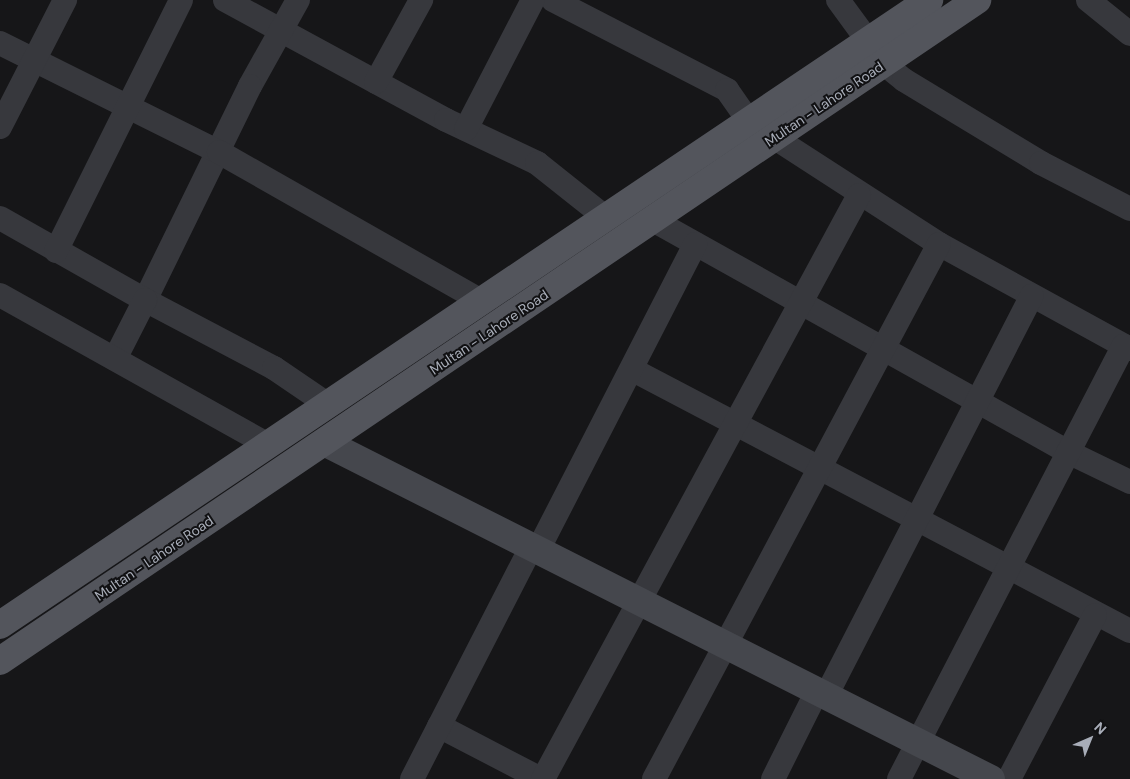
<!DOCTYPE html>
<style>
body{margin:0}
#map{position:relative;width:1130px;height:779px;overflow:hidden;background:#161618;font-family:"DM Sans",sans-serif}
div>[style]{position:absolute}
.street>*{height:24px;margin:-12px;padding:0 12px;transform-origin:12px;border-radius:12px;background:#37383d}
.secondary>*{height:28px;margin:-14px;padding:0 14px;transform-origin:14px;border-radius:14px;background:#45474d}
.primary>*{height:28px;margin:-14px;padding:0 14px;transform-origin:14px;border-radius:14px;background:#53555c}
span{translate:-50% -50%;white-space:nowrap;text-align:center;line-height:1.15;-webkit-text-stroke:4px #111113;paint-order:stroke}
.street-label{font-size:14px;color:#a8adb8}
.north{position:absolute;left:1065px;top:714px;width:50px;height:50px;-webkit-text-stroke:4px #111113;paint-order:stroke;rotate:44deg;font-size:14px;font-weight:700;line-height:20px;text-align:center;color:#a8adb8}
.north::after{content:'';display:block;margin:auto;width:18px;height:22px;background:#a8adb8;clip-path:polygon(50% 0,100% 100%,50% 72%,0 100%)}
</style>
<div id="map">
<div class="street">
<i style="left:225px;top:0;width:251px;rotate:28.5deg"></i>
<i style="left:446px;top:120px;width:101px;rotate:25.3deg"></i>
<i style="left:537px;top:163px;width:87px;rotate:38.5deg"></i>
<i style="left:298px;top:0;width:98px;rotate:119.2deg"></i>
<i style="left:250px;top:86px;width:238px;rotate:116.1deg"></i>
<i style="left:145px;top:300px;width:146px;rotate:27.8deg"></i>
<i style="left:274px;top:368px;width:64px;rotate:34.2deg"></i>
<i style="left:553px;top:0;width:196px;rotate:27.3deg"></i>
<i style="left:727px;top:90px;width:38px;rotate:55deg"></i>
<i style="left:838px;top:0;width:51px;rotate:53.8deg"></i>
<i style="left:1088px;top:0;width:54px;rotate:39deg"></i>
<i style="left:0;top:43px;width:245px;rotate:26.5deg"></i>
<i style="left:219px;top:152px;width:301px;rotate:29.6deg"></i>
<i style="left:883px;top:63px;width:27px;rotate:39deg"></i>
<i style="left:904px;top:80px;width:160px;rotate:31.2deg"></i>
<i style="left:1041px;top:163px;width:100px;rotate:27.3deg"></i>
<i style="left:376px;top:82px;width:94px;rotate:-61.2deg"></i>
<i style="left:0;top:127px;width:143px;rotate:-62.9deg"></i>
<i style="left:466px;top:129px;width:145px;rotate:-62.6deg"></i>
<i style="left:775px;top:138px;width:195px;rotate:32.9deg"></i>
<i style="left:939px;top:244px;width:218px;rotate:28.8deg"></i>
<i style="left:0;top:218px;width:167px;rotate:29.5deg"></i>
<i style="left:145px;top:300px;width:66px;rotate:117deg"></i>
<i style="left:653px;top:220px;width:475px;rotate:29.2deg"></i>
<i style="left:1068px;top:452px;width:69px;rotate:25.8deg"></i>
<i style="left:56px;top:251px;width:280px;rotate:-63.5deg"></i>
<i style="left:0;top:295px;width:306px;rotate:29.2deg"></i>
<i style="left:633px;top:370px;width:561px;rotate:27.71deg"></i>
<i style="left:538px;top:550px;width:344px;rotate:-62.8deg"></i>
<i style="left:826px;top:696px;width:450px;rotate:-62.8deg"></i>
<i style="left:439px;top:726px;width:115px;rotate:27.5deg"></i>
<i style="left:412px;top:779px;width:261px;rotate:-62.8deg"></i>
<i style="left:543px;top:779px;width:664px;rotate:-61.58deg"></i>
<i style="left:654px;top:779px;width:606px;rotate:-61.96deg"></i>
<i style="left:773px;top:779px;width:98px;rotate:-63.4deg"></i>
<i style="left:899px;top:779px;width:488px;rotate:-62.6deg"></i>
<i style="left:1009px;top:779px;width:185px;rotate:-62.3deg"></i>
</div>
<div class="secondary">
<i style="left:326px;top:443px;width:745px;rotate:26.81deg"></i>
</div>
<div class="primary">
<i style="left:0;top:625px;width:1120px;rotate:-33.93deg"></i>
<i style="left:0;top:661px;width:1180px;rotate:-34.08deg"></i>
</div>
<div class="street-label">
<span style="left:824px;top:104px;rotate:-34deg">Multan - Lahore Road</span>
<span style="left:489px;top:332px;rotate:-34deg">Multan - Lahore Road</span>
<span style="left:154px;top:558px;rotate:-34deg">Multan - Lahore Road</span>
</div>
<div class="north">N</div>
</div>
